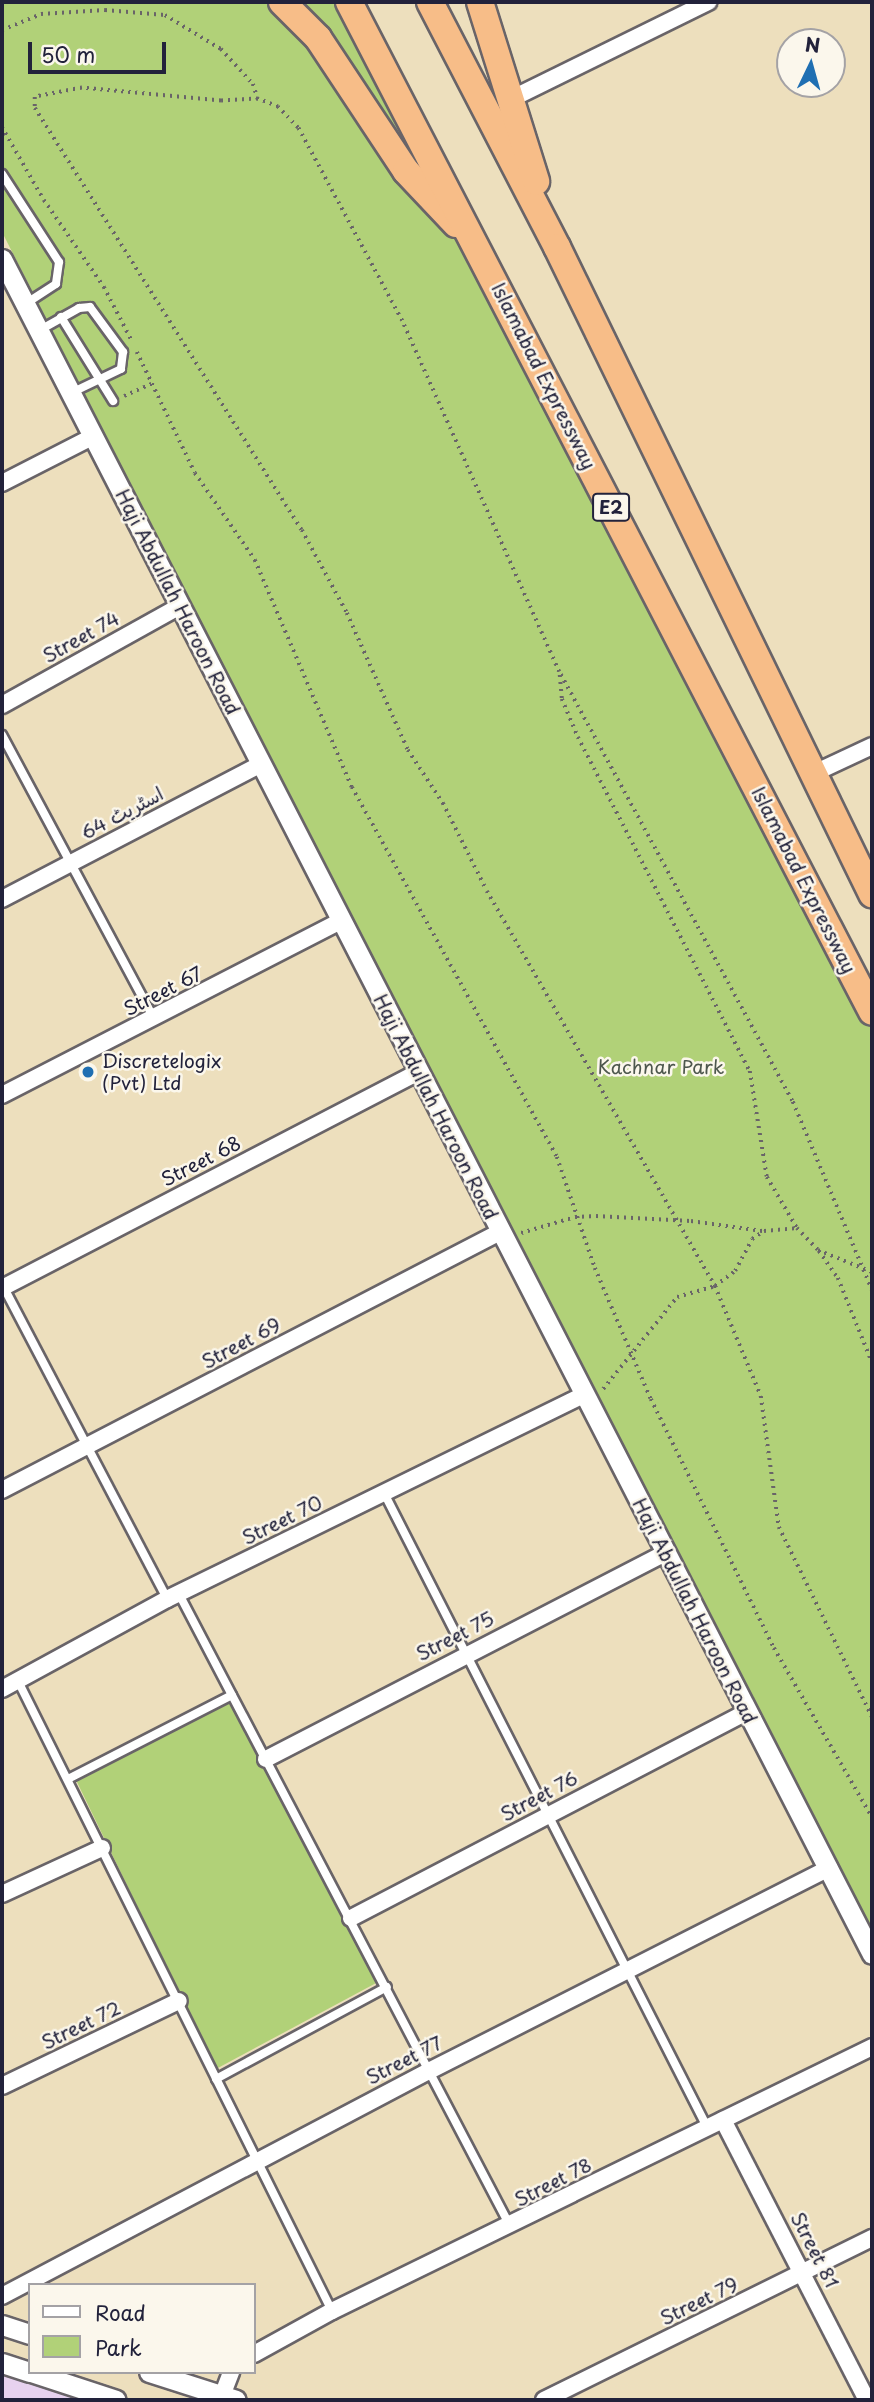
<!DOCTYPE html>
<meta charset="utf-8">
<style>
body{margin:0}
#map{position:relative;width:874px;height:2402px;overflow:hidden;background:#eddfbd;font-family:"Playpen Sans","Playpen Sans Arabic",sans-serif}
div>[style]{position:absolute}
.built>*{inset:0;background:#e7d2ef}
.green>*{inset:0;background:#b1d178}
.path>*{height:3.5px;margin-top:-1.75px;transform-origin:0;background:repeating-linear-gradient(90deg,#696468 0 2px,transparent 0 7px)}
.roads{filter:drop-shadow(2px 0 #696468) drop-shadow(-2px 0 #696468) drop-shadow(0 2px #696468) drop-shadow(0 -2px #696468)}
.service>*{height:8px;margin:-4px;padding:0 4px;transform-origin:4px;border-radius:4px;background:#fff}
.minor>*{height:16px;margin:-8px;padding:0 8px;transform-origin:8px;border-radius:8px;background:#fff}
.tertiary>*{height:19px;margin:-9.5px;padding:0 9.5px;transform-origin:9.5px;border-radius:9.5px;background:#fff}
.trunk>*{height:26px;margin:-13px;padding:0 13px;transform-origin:13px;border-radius:13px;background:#f7bd88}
.dots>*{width:19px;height:19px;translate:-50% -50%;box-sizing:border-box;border:4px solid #fbf7ec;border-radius:50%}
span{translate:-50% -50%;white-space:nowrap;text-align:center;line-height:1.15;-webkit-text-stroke:5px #fbf7ec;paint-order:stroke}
.shield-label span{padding:2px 5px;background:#fbf7ec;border:2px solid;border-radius:5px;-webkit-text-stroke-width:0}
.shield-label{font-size:18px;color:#22223b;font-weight:700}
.street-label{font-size:19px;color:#22223b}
.poi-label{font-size:19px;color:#22223b}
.left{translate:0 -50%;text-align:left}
.park-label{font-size:19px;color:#4d574d}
.frame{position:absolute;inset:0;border:4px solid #22223b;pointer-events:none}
.legend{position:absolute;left:28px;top:2283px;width:228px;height:91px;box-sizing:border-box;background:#fbf7ec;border:2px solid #a4a2a5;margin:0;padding:9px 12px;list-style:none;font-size:21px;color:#22223b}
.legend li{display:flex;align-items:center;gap:14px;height:35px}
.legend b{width:35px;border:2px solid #a4a2a5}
.north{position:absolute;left:776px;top:28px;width:70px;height:70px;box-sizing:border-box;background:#fbf7ec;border:2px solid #a4a2a5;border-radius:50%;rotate:5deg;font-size:19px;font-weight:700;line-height:28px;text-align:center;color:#22223b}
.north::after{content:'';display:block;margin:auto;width:24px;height:32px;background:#1f6fb2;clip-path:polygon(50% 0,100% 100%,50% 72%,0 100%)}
.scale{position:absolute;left:28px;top:42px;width:138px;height:32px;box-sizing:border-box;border:4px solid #22223b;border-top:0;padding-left:9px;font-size:21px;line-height:24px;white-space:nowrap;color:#22223b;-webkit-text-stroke:5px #fbf7ec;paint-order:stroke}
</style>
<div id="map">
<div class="built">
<i style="clip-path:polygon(2px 2363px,115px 2400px,2px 2400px)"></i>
</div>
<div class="green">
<i style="clip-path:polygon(2px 2px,341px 2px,872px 1022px,872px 1942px,2px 232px)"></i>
<i style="clip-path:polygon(231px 1702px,378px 1982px,216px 2069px,76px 1780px)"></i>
</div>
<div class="path">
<i style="left:2px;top:30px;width:42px;rotate:-22.3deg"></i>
<i style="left:41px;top:14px;width:64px;rotate:-3.6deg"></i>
<i style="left:105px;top:10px;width:60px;rotate:4.8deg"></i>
<i style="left:165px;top:15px;width:66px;rotate:31.3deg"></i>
<i style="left:221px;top:49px;width:47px;rotate:47.6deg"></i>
<i style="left:253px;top:84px;width:16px;rotate:72deg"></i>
<i style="left:2px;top:127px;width:84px;rotate:60.1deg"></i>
<i style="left:44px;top:200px;width:106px;rotate:55.4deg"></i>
<i style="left:104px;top:287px;width:59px;rotate:62.6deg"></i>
<i style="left:137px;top:352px;width:134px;rotate:64.4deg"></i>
<i style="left:195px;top:473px;width:106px;rotate:55.4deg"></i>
<i style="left:255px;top:560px;width:247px;rotate:66.9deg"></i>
<i style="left:352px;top:787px;width:423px;rotate:61deg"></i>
<i style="left:557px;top:1157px;width:117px;rotate:71.1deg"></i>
<i style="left:595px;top:1268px;width:142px;rotate:66.9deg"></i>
<i style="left:651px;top:1399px;width:278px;rotate:63.7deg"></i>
<i style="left:774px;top:1648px;width:195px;rotate:59.9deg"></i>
<i style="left:124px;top:396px;width:30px;rotate:-24deg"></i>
<i style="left:560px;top:675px;width:24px;rotate:85deg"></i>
<i style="left:562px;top:699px;width:41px;rotate:67.2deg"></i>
<i style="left:578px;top:737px;width:376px;rotate:62.8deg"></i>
<i style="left:750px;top:1071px;width:107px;rotate:80.9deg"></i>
<i style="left:767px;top:1177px;width:59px;rotate:59.5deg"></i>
<i style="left:521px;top:1233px;width:56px;rotate:-16.5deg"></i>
<i style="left:575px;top:1217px;width:21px;rotate:-3deg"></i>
<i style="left:596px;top:1216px;width:95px;rotate:3deg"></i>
<i style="left:691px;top:1221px;width:72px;rotate:8deg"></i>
<i style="left:819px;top:1251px;width:33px;rotate:55deg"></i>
<i style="left:838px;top:1278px;width:91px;rotate:68deg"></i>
<i style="left:872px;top:1291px;width:206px;rotate:-112.8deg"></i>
<i style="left:792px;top:1101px;width:488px;rotate:-118.5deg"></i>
<i style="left:559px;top:672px;width:385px;rotate:-114.1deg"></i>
<i style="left:402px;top:321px;width:219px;rotate:-118.3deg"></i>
<i style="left:298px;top:128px;width:29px;rotate:-134deg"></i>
<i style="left:278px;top:107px;width:22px;rotate:-158deg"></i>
<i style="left:258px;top:99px;width:37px;rotate:177deg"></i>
<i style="left:221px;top:101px;width:140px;rotate:-174.7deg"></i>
<i style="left:82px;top:88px;width:48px;rotate:169.2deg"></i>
<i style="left:35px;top:97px;width:11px;rotate:90deg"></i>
<i style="left:35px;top:108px;width:499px;rotate:57.7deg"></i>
<i style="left:302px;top:530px;width:94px;rotate:61.5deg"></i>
<i style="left:347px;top:613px;width:150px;rotate:66deg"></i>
<i style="left:408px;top:750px;width:64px;rotate:56.6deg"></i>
<i style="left:443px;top:803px;width:98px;rotate:63.4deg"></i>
<i style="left:487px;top:891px;width:456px;rotate:60deg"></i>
<i style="left:715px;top:1286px;width:119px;rotate:67.3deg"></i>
<i style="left:761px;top:1396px;width:132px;rotate:82.2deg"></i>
<i style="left:779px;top:1527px;width:212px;rotate:63.9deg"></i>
<i style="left:603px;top:1389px;width:118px;rotate:-51.2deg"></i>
<i style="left:677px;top:1297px;width:40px;rotate:-16deg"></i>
<i style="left:715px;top:1286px;width:25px;rotate:-37deg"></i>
<i style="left:735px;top:1271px;width:36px;rotate:-62deg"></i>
<i style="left:752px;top:1239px;width:14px;rotate:-34deg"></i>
<i style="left:764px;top:1231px;width:33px;rotate:-5deg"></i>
<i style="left:797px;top:1228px;width:30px;rotate:46deg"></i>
<i style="left:818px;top:1250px;width:58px;rotate:22.2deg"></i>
</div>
<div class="roads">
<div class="service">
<i style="left:2px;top:174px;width:105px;rotate:57.1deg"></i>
<i style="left:59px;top:262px;width:22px;rotate:98deg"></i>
<i style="left:56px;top:284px;width:37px;rotate:147deg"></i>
<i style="left:61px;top:317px;width:99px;rotate:58.2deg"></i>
<i style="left:40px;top:330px;width:45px;rotate:-29.4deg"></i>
<i style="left:79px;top:308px;width:11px;rotate:-5deg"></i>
<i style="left:90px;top:307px;width:56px;rotate:53.7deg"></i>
<i style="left:123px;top:352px;width:17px;rotate:97deg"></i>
<i style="left:121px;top:369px;width:55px;rotate:154.4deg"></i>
<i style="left:2px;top:735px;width:320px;rotate:61.8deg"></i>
<i style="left:3px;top:1286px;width:353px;rotate:62.3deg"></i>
<i style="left:384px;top:1493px;width:712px;rotate:63deg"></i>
<i style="left:179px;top:1594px;width:711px;rotate:62.35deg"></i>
<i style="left:18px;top:1681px;width:704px;rotate:63.51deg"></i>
<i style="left:68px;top:1779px;width:184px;rotate:-27.1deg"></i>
<i style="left:216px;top:2079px;width:194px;rotate:-28.3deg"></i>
</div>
<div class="minor">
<i style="left:511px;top:99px;width:220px;rotate:-26.2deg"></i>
<i style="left:2px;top:483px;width:103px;rotate:-27.1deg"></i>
<i style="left:2px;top:705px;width:204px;rotate:-29.1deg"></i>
<i style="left:812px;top:774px;width:66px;rotate:-25deg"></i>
<i style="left:2px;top:899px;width:292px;rotate:-27.5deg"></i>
<i style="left:2px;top:1095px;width:382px;rotate:-27.2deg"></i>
<i style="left:2px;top:1288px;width:470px;rotate:-27.4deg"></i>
<i style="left:2px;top:1490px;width:561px;rotate:-27.39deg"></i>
<i style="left:2px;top:1689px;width:188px;rotate:-28.6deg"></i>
<i style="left:167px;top:1599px;width:464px;rotate:-26.1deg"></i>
<i style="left:266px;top:1759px;width:449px;rotate:-27.3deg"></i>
<i style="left:2px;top:1894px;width:110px;rotate:-24.7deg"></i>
<i style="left:351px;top:1918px;width:445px;rotate:-27.5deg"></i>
<i style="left:2px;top:2086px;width:196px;rotate:-25.7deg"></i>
<i style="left:723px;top:2120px;width:315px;rotate:62.8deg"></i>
<i style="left:2px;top:2296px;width:483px;rotate:-27.8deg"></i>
<i style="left:429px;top:2071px;width:449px;rotate:-26.9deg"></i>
<i style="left:254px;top:2354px;width:89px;rotate:-28.9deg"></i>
<i style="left:332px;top:2311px;width:601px;rotate:-26.05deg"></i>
<i style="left:222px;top:2396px;width:26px;rotate:-69deg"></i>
<i style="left:544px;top:2400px;width:366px;rotate:-26.3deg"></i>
</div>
<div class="tertiary">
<i style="left:2px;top:259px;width:1905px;rotate:62.83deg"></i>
<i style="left:2px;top:2325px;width:29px;rotate:18deg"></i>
<i style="left:2px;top:2363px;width:29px;rotate:18deg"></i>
<i style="left:31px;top:2372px;width:89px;rotate:18.2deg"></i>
<i style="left:149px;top:2372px;width:91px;rotate:17.8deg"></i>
</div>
<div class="trunk">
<i style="left:282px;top:2px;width:51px;rotate:45deg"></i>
<i style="left:318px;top:38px;width:159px;rotate:56.5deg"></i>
<i style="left:406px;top:171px;width:73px;rotate:46.7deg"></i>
<i style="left:349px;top:2px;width:1137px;rotate:62.62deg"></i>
<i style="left:430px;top:2px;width:276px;rotate:62.6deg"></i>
<i style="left:557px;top:247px;width:720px;rotate:64.04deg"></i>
<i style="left:480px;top:2px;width:188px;rotate:72.6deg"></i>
</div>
</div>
<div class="dots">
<i style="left:88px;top:1072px;background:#1f6fb2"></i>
</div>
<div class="shield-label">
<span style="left:611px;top:507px">E2</span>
</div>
<div class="street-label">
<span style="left:544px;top:376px;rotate:63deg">Islamabad Expressway</span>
<span style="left:178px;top:602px;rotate:63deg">Haji Abdullah Haroon Road</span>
<span style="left:81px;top:637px;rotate:-29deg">Street 74</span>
<span style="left:122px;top:813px;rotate:-28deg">اسٹریٹ 64</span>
<span style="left:804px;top:880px;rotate:63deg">Islamabad Expressway</span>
<span style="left:163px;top:991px;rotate:-27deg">Street 67</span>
<span style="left:436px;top:1107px;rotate:63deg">Haji Abdullah Haroon Road</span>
<span style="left:201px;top:1161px;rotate:-27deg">Street 68</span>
<span style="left:241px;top:1343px;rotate:-28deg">Street 69</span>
<span style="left:282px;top:1520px;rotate:-26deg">Street 70</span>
<span style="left:695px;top:1611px;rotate:63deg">Haji Abdullah Haroon Road</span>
<span style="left:455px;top:1636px;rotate:-27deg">Street 75</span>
<span style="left:539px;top:1796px;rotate:-28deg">Street 76</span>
<span style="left:81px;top:2025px;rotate:-26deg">Street 72</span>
<span style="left:404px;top:2060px;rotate:-27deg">Street 77</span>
<span style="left:553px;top:2182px;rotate:-27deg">Street 78</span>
<span style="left:815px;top:2250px;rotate:63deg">Street 81</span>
<span style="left:699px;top:2301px;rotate:-26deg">Street 79</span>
</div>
<div class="poi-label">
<span class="left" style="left:102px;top:1072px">Discretelogix<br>(Pvt) Ltd</span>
</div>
<div class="park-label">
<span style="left:661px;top:1067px">Kachnar Park</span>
</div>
<div class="frame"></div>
<ul class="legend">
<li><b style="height:9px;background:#fff"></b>Road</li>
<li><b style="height:19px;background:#b1d178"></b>Park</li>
</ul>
<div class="north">N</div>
<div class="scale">50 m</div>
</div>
